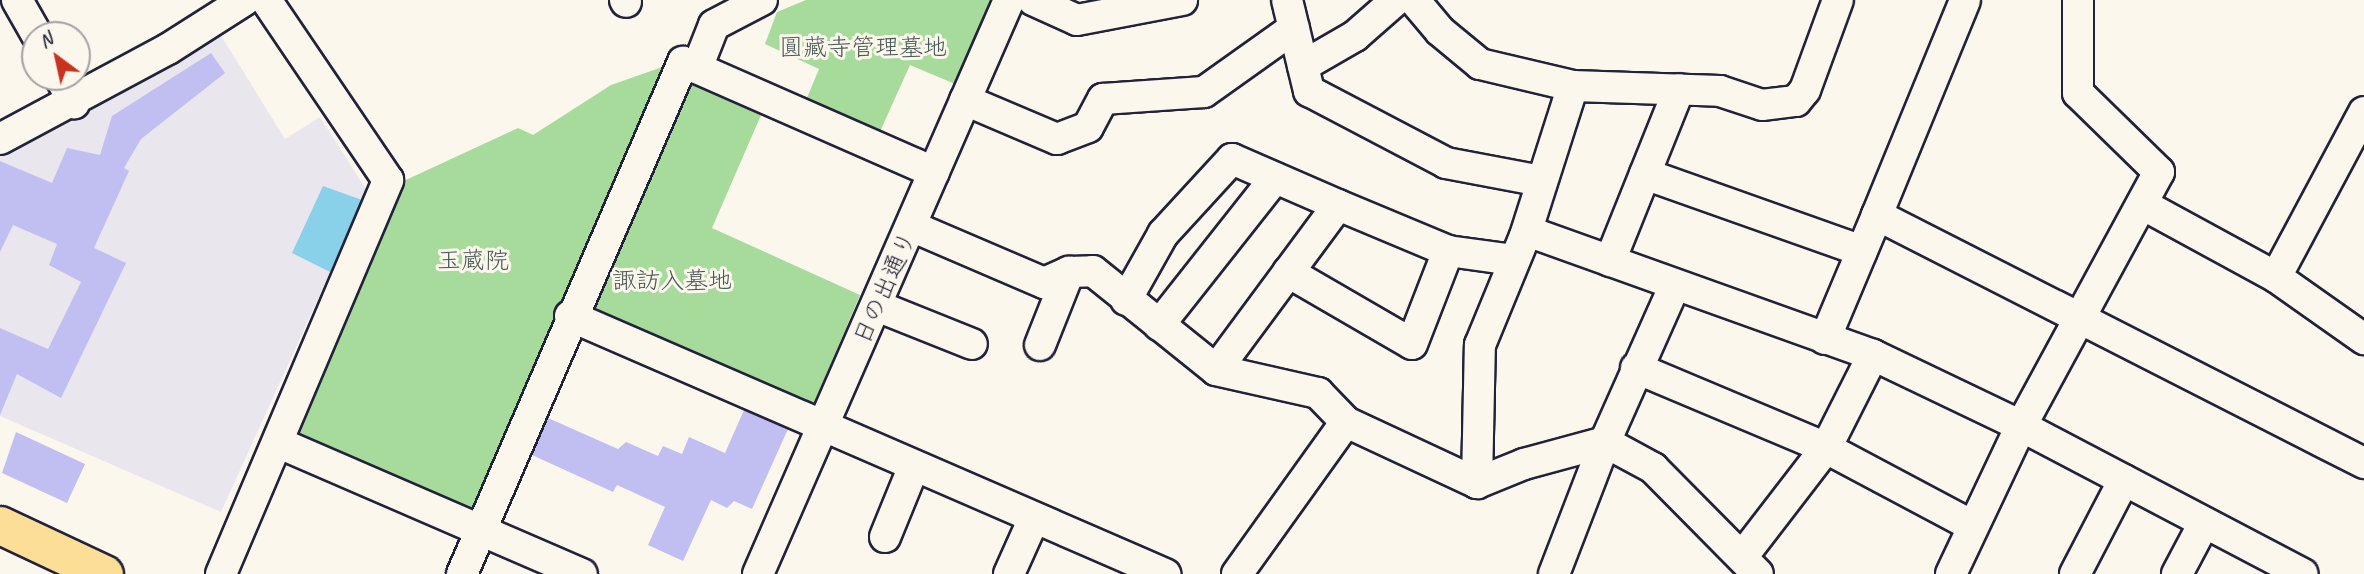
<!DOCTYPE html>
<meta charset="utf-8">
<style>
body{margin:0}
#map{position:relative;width:2364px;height:574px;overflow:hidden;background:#fbf7ec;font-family:Caveat,"Klee One",sans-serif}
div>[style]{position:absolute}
.built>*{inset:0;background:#eae6ee}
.green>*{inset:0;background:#a7db9c}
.water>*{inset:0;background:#88d1e9}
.building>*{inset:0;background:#c1bff1}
.roads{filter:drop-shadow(2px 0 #22223b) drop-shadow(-2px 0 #22223b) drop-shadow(0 2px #22223b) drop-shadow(0 -2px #22223b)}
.minor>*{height:30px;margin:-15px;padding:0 15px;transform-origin:15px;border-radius:15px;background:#fbf7ec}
.major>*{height:37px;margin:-18.5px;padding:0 18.5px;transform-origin:18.5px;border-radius:18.5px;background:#fdde96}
span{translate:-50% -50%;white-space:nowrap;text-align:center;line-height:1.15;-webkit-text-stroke:6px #fbf7ec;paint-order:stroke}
.park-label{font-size:24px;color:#4a5a58}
.street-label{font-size:24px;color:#22223b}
.north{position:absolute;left:21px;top:21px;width:70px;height:70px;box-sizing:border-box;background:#fbf7ec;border:2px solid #a4a2a5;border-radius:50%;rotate:327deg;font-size:19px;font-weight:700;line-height:28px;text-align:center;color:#22223b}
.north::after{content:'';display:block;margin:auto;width:24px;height:32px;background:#c8321e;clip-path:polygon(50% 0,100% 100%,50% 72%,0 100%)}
</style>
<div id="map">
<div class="built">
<i style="clip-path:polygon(212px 21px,285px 139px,320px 117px,367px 191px,221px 512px,0 416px,0 133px)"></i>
</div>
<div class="green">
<i style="clip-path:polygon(806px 0,990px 0,955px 84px,910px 65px,878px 136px,804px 105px,819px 69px,765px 44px,777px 12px)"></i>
<i style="clip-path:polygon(668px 65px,472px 518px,288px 440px,395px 185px,518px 128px,533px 135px,611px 85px)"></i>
<i style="clip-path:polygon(683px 76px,765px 106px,712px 228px,860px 295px,810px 413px,579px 312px)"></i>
</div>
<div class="water">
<i style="clip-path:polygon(323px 186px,362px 200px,330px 272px,292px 253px)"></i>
</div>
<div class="building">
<i style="clip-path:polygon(211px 53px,225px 73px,141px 139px,124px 168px,129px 171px,94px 248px,126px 263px,61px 398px,17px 374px,0 415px,0 328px,48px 349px,81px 282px,49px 265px,57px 244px,13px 225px,0 252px,0 161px,52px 183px,67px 148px,100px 155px,112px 116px)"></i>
<i style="clip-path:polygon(744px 410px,788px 429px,752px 509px,734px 501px,727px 508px,711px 500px,683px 561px,648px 545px,665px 507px,617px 485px,613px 492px,532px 455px,548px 418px,618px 449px,626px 442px,658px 456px,663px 446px,682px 454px,689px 437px,725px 453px)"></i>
<i style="clip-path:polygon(16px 432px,85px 464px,67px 503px,2px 473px)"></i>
</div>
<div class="roads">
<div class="minor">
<i style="left:17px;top:0;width:40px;rotate:60.3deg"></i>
<i style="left:625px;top:0;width:2px;rotate:63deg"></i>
<i style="left:1033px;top:0;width:48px;rotate:24.4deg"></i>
<i style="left:1077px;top:20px;width:107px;rotate:-10.8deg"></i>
<i style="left:1287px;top:0;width:94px;rotate:76.4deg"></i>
<i style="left:1309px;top:91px;width:155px;rotate:27.7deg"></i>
<i style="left:1446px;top:163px;width:97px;rotate:10.7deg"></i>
<i style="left:1414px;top:0;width:40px;rotate:50deg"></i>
<i style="left:1440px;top:31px;width:52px;rotate:39.5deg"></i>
<i style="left:1480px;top:64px;width:96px;rotate:13.3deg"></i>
<i style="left:1573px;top:86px;width:147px;rotate:1.9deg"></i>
<i style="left:1720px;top:91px;width:44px;rotate:18.4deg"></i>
<i style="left:1762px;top:105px;width:34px;rotate:-7deg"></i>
<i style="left:1796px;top:101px;width:14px;rotate:-51deg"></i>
<i style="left:1805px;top:90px;width:96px;rotate:-69.9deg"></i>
<i style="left:1303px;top:66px;width:60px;rotate:-30deg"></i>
<i style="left:1355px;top:36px;width:55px;rotate:-41.3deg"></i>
<i style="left:697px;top:68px;width:46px;rotate:-68.4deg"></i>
<i style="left:714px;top:25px;width:54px;rotate:-27.5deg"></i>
<i style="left:60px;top:77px;width:30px;rotate:62deg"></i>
<i style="left:965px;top:100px;width:100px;rotate:23deg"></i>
<i style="left:1057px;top:139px;width:33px;rotate:-21deg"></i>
<i style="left:1088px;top:127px;width:32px;rotate:-62deg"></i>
<i style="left:1103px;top:99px;width:101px;rotate:-4deg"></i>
<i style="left:1204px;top:92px;width:110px;rotate:-35.4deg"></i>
<i style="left:2364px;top:112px;width:187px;rotate:118.1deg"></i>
<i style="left:2276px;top:277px;width:108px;rotate:35.2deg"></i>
<i style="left:0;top:139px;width:191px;rotate:-28.2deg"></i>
<i style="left:168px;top:49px;width:91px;rotate:-32.5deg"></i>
<i style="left:1645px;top:174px;width:230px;rotate:19.5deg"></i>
<i style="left:2142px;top:204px;width:153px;rotate:28.6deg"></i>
<i style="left:1877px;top:215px;width:232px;rotate:-67.7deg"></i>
<i style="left:911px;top:226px;width:145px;rotate:23.2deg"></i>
<i style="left:1044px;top:283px;width:27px;rotate:-24deg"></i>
<i style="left:1069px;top:272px;width:24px;rotate:-2deg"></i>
<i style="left:1093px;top:271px;width:158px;rotate:38.8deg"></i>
<i style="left:1216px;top:370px;width:205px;rotate:-53.5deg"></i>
<i style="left:1338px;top:205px;width:119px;rotate:22.7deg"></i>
<i style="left:1448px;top:251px;width:67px;rotate:7.8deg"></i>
<i style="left:1527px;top:231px;width:368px;rotate:19.7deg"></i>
<i style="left:1873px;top:355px;width:164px;rotate:25.6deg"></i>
<i style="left:2021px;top:426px;width:318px;rotate:27.7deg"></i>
<i style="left:1610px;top:261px;width:185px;rotate:-68.1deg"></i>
<i style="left:1288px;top:272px;width:143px;rotate:30.1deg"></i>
<i style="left:1412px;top:344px;width:100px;rotate:-68.8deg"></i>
<i style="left:1126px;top:300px;width:76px;rotate:-60.7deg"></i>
<i style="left:1163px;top:234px;width:102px;rotate:-47.4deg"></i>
<i style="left:1232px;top:159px;width:116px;rotate:23.5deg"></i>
<i style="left:877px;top:306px;width:102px;rotate:21.8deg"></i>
<i style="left:570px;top:316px;width:649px;rotate:23.44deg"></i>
<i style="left:1159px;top:325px;width:187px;rotate:-51.7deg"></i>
<i style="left:1825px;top:339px;width:134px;rotate:-67.2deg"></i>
<i style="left:1877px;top:215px;width:547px;rotate:26.99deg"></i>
<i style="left:1040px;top:345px;width:79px;rotate:-68.3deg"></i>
<i style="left:1636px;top:368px;width:206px;rotate:22.8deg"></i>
<i style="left:1826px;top:448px;width:164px;rotate:28deg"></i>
<i style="left:1216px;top:370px;width:105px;rotate:12.7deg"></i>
<i style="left:1318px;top:393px;width:40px;rotate:46deg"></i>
<i style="left:279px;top:443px;width:330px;rotate:23.4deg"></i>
<i style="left:1477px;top:483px;width:51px;rotate:-22deg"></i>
<i style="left:1524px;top:464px;width:84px;rotate:-15.2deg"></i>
<i style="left:1605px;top:442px;width:55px;rotate:28.4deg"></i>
<i style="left:1653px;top:468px;width:149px;rotate:45.3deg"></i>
<i style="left:885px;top:537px;width:77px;rotate:-67.8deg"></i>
<i style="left:1742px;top:557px;width:138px;rotate:-52.4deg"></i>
<i style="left:1826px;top:448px;width:104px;rotate:-63.2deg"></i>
<i style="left:221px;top:574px;width:428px;rotate:-67deg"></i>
<i style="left:388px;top:180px;width:217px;rotate:-124.1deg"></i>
<i style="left:462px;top:574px;width:558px;rotate:-66.65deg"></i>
<i style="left:683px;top:62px;width:274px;rotate:23.7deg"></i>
<i style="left:758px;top:574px;width:626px;rotate:-66.38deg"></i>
<i style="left:1009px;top:574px;width:61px;rotate:-65.9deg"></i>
<i style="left:1237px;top:574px;width:187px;rotate:-54.4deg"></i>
<i style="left:1346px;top:422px;width:145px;rotate:25deg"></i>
<i style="left:1477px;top:483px;width:138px;rotate:-88.8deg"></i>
<i style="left:1480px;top:345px;width:118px;rotate:-67.6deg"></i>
<i style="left:1525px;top:236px;width:157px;rotate:-72.3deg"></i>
<i style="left:1554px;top:574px;width:142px;rotate:-68.9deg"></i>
<i style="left:1605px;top:442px;width:170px;rotate:-66deg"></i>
<i style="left:1951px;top:574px;width:164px;rotate:-64.7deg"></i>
<i style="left:2021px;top:426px;width:289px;rotate:-61.5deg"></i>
<i style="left:2159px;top:172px;width:113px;rotate:-135.7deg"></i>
<i style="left:2078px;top:93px;width:93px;rotate:-90deg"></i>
<i style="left:2075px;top:574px;width:106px;rotate:-62.5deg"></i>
<i style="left:2177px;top:574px;width:58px;rotate:-62.1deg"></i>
</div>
<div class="major">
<i style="left:0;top:525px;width:115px;rotate:25.2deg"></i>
</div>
</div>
<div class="park-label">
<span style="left:863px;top:48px">圓藏寺管理墓地</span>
<span style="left:473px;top:261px">玉蔵院</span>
<span style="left:672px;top:281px">諏訪入墓地</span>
</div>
<div class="street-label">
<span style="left:885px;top:288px;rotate:-66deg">日の出通り</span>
</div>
<div class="north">N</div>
</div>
